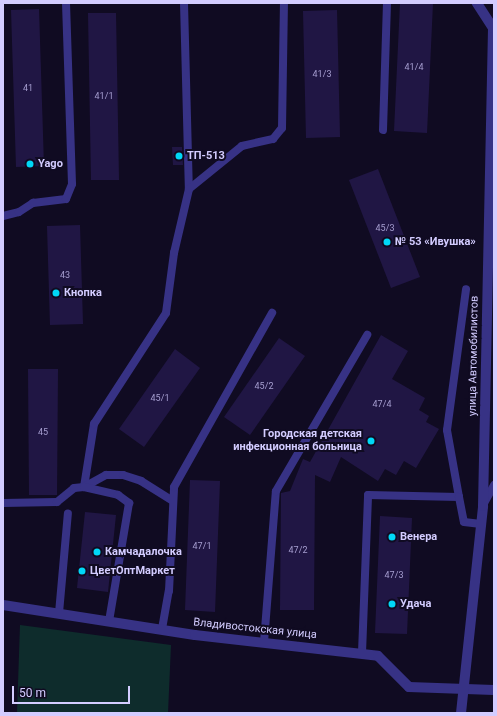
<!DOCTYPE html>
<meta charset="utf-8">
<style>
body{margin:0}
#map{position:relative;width:497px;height:716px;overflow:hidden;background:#100b22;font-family:Roboto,sans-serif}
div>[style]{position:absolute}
.green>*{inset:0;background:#0e2c2c}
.building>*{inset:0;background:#201644}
.service>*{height:8px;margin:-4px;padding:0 4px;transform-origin:4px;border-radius:4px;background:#373285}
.minor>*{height:10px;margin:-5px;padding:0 5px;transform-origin:5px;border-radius:5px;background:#373285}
.dots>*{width:11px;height:11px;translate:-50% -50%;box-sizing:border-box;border:2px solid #100b22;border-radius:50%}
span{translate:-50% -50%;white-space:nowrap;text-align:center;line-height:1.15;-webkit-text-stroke:4px #100b22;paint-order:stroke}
.number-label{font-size:9px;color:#a69ed0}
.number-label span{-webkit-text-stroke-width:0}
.poi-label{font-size:11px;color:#d3ccff;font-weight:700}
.left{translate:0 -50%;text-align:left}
.right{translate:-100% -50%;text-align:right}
.street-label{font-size:11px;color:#d3ccff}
.frame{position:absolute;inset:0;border:4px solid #d3ccff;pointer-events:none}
.scale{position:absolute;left:12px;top:686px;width:118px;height:18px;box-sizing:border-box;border:2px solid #d3ccff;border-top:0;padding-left:5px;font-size:12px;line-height:14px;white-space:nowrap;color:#d3ccff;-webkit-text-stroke:3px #100b22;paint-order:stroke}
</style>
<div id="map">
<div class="green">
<i style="clip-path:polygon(20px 625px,171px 645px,168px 713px,17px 713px)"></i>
</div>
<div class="building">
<i style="clip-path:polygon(400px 3px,433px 3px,427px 133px,394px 131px)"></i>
<i style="clip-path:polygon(39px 9px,44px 166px,16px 167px,11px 10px)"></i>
<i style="clip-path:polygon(337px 10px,340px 137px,306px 138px,303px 11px)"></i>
<i style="clip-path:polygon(88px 13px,116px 13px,119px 180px,91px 180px)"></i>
<i style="clip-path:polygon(172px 147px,182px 147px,183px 165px,173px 165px)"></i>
<i style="clip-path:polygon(378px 169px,420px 277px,391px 288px,349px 180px)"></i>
<i style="clip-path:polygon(80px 225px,83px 324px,50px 325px,47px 226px)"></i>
<i style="clip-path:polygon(381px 335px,408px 351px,392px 379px,425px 398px,419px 410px,429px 416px,426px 422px,439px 429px,416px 468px,404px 461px,396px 475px,385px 469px,378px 481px,341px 457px,330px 482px,315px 475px,314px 610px,280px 610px,281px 493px,290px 491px,303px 459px,310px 462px)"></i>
<i style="clip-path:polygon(279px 338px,305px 356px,250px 435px,224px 417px)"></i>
<i style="clip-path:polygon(175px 349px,200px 368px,144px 447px,119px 429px)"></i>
<i style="clip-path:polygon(28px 369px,58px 369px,57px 495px,29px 495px)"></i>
<i style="clip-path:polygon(190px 480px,220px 481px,215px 612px,185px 610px)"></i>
<i style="clip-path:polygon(85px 512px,116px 515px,108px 592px,77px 588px)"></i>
<i style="clip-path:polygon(380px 516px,412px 518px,407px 634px,375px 633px)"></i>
</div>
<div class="service">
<i style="left:184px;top:3px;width:186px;rotate:88.5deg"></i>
<i style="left:383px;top:130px;width:127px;rotate:-88.2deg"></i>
<i style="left:3px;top:216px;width:16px;rotate:-14deg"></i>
<i style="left:19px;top:212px;width:17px;rotate:-33deg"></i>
<i style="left:33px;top:203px;width:33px;rotate:-7deg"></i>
<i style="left:66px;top:199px;width:16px;rotate:-68deg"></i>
<i style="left:72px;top:184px;width:181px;rotate:-91.9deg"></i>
<i style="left:84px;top:487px;width:64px;rotate:-81deg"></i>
<i style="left:94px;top:424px;width:132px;rotate:-57deg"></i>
<i style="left:166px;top:313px;width:61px;rotate:-82.4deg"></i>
<i style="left:174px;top:253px;width:66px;rotate:-76.8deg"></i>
<i style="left:189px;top:189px;width:68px;rotate:-39.1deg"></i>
<i style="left:242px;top:146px;width:32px;rotate:-13deg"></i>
<i style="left:273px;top:139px;width:14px;rotate:-51deg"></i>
<i style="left:282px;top:128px;width:125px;rotate:-89.1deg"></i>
<i style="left:84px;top:487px;width:25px;rotate:-29deg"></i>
<i style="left:106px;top:475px;width:17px"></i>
<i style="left:123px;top:475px;width:19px;rotate:18deg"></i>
<i style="left:141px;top:481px;width:36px;rotate:32deg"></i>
<i style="left:459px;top:497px;width:68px;rotate:-100.2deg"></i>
<i style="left:447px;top:430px;width:142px;rotate:-82.3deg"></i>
<i style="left:3px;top:503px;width:54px;rotate:-1.1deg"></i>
<i style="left:57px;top:502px;width:22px;rotate:-39deg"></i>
<i style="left:74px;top:488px;width:10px;rotate:-6deg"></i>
<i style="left:84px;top:487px;width:35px;rotate:13deg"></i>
<i style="left:118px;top:495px;width:14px;rotate:36deg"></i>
<i style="left:129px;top:503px;width:120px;rotate:99.6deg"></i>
<i style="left:483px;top:505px;width:23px;rotate:-61deg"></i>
<i style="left:59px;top:613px;width:100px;rotate:-84.9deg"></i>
<i style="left:162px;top:629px;width:39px;rotate:-80deg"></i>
<i style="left:169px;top:591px;width:104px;rotate:-87.2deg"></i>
<i style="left:174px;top:487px;width:200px;rotate:-60.6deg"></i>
<i style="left:264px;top:642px;width:151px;rotate:-85.5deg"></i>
<i style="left:276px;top:491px;width:181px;rotate:-59.7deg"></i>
<i style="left:362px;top:653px;width:158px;rotate:-87.8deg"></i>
<i style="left:368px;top:495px;width:91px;rotate:1.3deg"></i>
<i style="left:459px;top:497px;width:25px;rotate:79deg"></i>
<i style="left:464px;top:522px;width:17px;rotate:7deg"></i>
</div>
<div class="minor">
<i style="left:3px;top:605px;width:194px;rotate:8.9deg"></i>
<i style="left:195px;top:635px;width:184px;rotate:6.5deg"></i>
<i style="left:378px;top:656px;width:44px;rotate:45deg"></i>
<i style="left:409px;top:687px;width:85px;rotate:2deg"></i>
<i style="left:461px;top:713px;width:208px;rotate:-83.9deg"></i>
<i style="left:483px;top:506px;width:478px;rotate:-88.8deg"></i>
<i style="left:493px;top:28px;width:30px;rotate:-123deg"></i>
</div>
<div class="dots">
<i style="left:179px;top:156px;background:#00d8f7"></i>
<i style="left:30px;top:164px;background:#00d8f7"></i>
<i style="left:387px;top:242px;background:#00d8f7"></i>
<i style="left:56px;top:293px;background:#00d8f7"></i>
<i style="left:371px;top:441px;background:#00d8f7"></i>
<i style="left:392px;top:537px;background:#00d8f7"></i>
<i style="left:97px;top:552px;background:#00d8f7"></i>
<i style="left:82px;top:571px;background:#00d8f7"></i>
<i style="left:392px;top:604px;background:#00d8f7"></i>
</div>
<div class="number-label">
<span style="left:414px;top:67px">41/4</span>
<span style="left:322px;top:74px">41/3</span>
<span style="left:28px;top:88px">41</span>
<span style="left:104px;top:96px">41/1</span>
<span style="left:385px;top:228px">45/3</span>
<span style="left:65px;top:275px">43</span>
<span style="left:264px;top:386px">45/2</span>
<span style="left:160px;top:398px">45/1</span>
<span style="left:382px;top:404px">47/4</span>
<span style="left:43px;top:432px">45</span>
<span style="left:202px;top:546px">47/1</span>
<span style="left:298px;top:550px">47/2</span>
<span style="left:394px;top:575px">47/3</span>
</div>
<div class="poi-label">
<span class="left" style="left:187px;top:156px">ТП-513</span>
<span class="left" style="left:38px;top:164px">Yago</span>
<span class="left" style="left:395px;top:242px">№ 53 «Ивушка»</span>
<span class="left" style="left:64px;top:293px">Кнопка</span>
<span class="right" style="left:362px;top:441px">Городская детская<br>инфекционная больница</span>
<span class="left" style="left:400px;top:537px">Венера</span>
<span class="left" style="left:105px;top:552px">Камчадалочка</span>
<span class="left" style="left:90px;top:571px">ЦветОптМаркет</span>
<span class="left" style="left:400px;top:604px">Удача</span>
</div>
<div class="street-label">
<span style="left:474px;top:356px;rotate:-89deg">улица Автомобилистов</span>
<span style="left:255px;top:629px;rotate:6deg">Владивостокская улица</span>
</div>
<div class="frame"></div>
<div class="scale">50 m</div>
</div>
